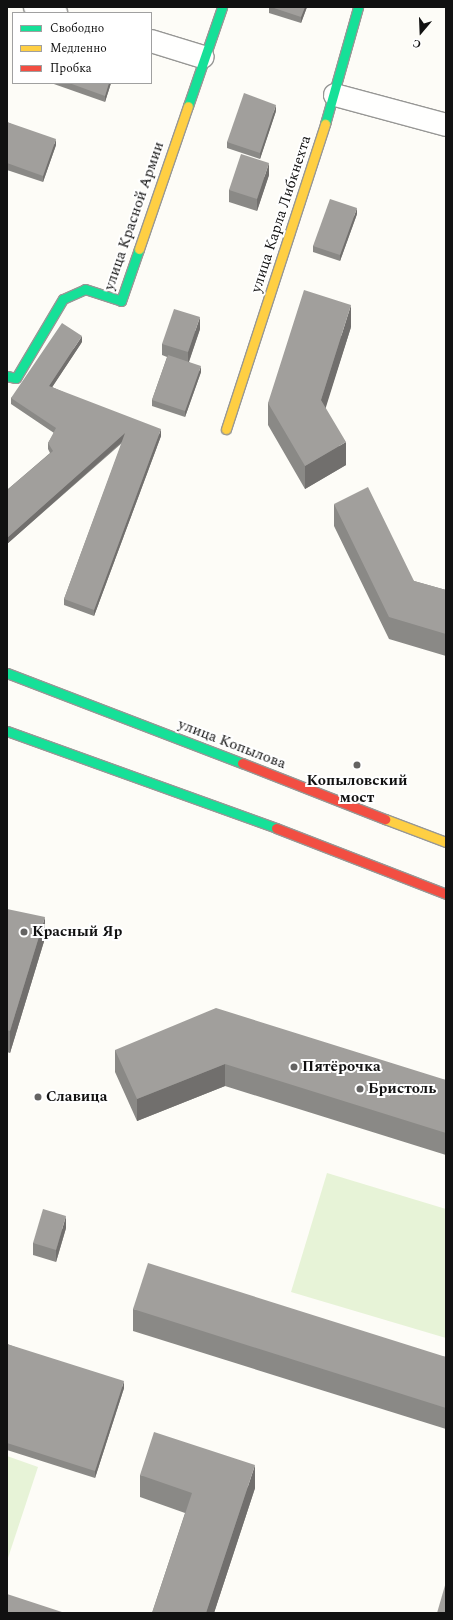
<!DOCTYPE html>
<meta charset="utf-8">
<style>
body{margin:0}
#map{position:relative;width:453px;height:1620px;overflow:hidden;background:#fdfcf7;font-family:Spectral,serif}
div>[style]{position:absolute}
.green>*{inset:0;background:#e7f3d7}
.roads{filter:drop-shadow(1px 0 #979795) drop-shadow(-1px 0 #979795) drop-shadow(0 1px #979795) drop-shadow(0 -1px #979795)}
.street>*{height:22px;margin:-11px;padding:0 11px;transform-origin:11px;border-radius:11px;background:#fffffe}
.fast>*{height:9px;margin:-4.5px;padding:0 4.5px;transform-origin:4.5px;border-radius:4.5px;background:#16e098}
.slow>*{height:9px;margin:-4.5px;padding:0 4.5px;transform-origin:4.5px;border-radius:4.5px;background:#ffcf43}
.jam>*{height:9px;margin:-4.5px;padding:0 4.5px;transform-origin:4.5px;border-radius:4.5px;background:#f24e42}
.wall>*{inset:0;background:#8a8986}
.shaded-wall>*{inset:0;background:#716f6d}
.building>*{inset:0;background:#a19f9c}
.dots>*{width:11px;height:11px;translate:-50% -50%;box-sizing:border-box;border:2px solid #fff;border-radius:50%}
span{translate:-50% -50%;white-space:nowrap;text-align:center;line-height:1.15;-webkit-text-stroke:4px #fff;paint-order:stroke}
.street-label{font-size:15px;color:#111}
.poi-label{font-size:15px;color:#111;font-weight:700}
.left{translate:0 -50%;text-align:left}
.frame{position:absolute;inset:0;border:8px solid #111;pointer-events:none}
.legend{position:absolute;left:12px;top:12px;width:140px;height:72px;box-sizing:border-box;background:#fff;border:1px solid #a0a0a0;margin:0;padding:5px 7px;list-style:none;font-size:12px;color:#111}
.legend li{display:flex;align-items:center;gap:8px;height:20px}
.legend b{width:20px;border:1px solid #a0a0a0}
.north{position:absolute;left:401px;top:12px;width:40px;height:40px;-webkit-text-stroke:3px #fff;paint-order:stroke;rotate:199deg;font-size:11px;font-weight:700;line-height:16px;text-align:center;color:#111}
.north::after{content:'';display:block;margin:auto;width:14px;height:18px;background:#111;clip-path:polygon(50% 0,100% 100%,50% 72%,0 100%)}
</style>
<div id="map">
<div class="green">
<i style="clip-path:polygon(327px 1173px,446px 1209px,446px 1338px,291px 1292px)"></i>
<i style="clip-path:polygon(7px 1456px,38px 1467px,8px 1558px,7px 1558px)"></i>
</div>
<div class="roads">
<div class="street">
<i style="left:35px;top:7px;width:22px;rotate:16deg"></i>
<i style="left:151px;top:41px;width:54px;rotate:17.1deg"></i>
<i style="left:335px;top:95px;width:115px;rotate:15.1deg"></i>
</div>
<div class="fast">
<i style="left:188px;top:106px;width:105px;rotate:-71deg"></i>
<i style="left:325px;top:124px;width:122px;rotate:-74.2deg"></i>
<i style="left:7px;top:376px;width:9px;rotate:13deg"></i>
<i style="left:16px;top:378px;width:92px;rotate:-59.3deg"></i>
<i style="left:63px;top:299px;width:24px;rotate:-24deg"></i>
<i style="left:85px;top:289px;width:38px;rotate:18deg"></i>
<i style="left:121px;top:301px;width:55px;rotate:-70.9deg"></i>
<i style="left:7px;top:673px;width:252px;rotate:21deg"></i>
<i style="left:7px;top:731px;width:286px;rotate:19.8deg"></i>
</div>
<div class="slow">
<i style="left:139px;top:249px;width:151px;rotate:-71.1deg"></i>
<i style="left:226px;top:429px;width:321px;rotate:-72deg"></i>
<i style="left:385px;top:819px;width:65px;rotate:20.7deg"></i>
</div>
<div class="jam">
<i style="left:242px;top:763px;width:154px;rotate:21.4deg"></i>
<i style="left:276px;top:828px;width:182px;rotate:21.2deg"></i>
</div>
</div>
<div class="wall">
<i style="clip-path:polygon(269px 7px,307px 7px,301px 23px,269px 13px)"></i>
<i style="clip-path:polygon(51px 83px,111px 83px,105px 102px)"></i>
<i style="clip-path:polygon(276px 111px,260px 159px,227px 148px,227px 142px)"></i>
<i style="clip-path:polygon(7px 122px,56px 145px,43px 182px,7px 170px)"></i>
<i style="clip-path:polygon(269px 175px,257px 211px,229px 202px,229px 190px)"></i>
<i style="clip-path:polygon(357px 214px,340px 261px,313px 252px,313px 246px)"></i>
<i style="clip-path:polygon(351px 327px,325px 408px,346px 465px,305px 489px,268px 425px,268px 403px)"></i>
<i style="clip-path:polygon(200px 329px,189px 362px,201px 372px,185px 417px,152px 406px,152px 400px,167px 357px,162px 355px,162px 344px)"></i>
<i style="clip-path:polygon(82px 342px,52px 387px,161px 436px,94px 616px,64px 605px,64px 599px,122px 443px,7px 544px,7px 490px,50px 453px,48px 449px,48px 443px,54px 433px,11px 404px,11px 398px)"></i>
<i style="clip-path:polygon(334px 504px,414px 581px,446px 590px,446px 656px,389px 639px,334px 526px)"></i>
<i style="clip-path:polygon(7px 909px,45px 938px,10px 1053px,7px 1052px)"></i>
<i style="clip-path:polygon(115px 1050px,446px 1080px,446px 1155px,225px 1086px,137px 1121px,115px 1072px)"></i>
<i style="clip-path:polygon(66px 1228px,56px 1262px,33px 1255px,33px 1243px)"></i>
<i style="clip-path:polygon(133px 1309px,446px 1357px,446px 1429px,133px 1331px)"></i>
<i style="clip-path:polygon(7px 1344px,124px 1388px,95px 1478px,7px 1450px)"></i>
<i style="clip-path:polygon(140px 1475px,255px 1488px,214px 1613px,152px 1613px,185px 1513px,140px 1497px)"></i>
</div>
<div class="shaded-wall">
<i style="clip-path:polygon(305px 7px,307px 7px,301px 23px,301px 17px)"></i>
<i style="clip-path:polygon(109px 83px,111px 83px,105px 102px,105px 96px)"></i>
<i style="clip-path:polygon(276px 105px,276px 111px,260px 159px,260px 153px)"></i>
<i style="clip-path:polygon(56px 139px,56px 145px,43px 182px,43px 176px)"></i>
<i style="clip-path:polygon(269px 163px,269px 175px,257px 211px,257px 199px)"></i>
<i style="clip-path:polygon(357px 208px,357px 214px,340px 261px,340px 255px)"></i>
<i style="clip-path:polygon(351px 305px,351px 327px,321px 423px,321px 400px)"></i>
<i style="clip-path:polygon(200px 317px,200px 329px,188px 364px,188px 352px)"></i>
<i style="clip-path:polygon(82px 336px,82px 342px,49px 392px,49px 386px)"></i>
<i style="clip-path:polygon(201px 366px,201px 372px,185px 417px,185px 411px)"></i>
<i style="clip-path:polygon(161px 429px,161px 436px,94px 616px,94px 610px)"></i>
<i style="clip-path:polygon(125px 433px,125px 439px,7px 544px,7px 538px)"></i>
<i style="clip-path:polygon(346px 442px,346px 465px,305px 489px,305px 466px)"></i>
<i style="clip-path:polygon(45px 917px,45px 938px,10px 1053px,10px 1031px)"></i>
<i style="clip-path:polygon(225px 1064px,225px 1086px,137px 1121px,137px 1099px)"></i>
<i style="clip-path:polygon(66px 1216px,66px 1228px,56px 1262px,56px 1250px)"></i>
<i style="clip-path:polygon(124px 1381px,124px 1388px,95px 1478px,95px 1471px)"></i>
<i style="clip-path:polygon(255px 1465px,255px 1488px,214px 1613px,206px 1613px)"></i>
</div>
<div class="building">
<i style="clip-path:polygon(271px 7px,305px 7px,301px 17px)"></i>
<i style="clip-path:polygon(69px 83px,109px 83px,105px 96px)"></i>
<i style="clip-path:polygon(244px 93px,276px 105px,260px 153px,227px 142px)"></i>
<i style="clip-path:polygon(7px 122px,56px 139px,43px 176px,7px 163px)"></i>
<i style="clip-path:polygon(241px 154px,269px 163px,257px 199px,229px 190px)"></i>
<i style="clip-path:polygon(330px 199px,357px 208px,340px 255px,313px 246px)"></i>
<i style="clip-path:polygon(304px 290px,351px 305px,321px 400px,346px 442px,305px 466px,268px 403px)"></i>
<i style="clip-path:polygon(174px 309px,200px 317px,188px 352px,162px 344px)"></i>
<i style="clip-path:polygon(62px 323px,82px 336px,49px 386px,161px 429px,94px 610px,64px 599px,125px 433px,7px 538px,7px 490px,53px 451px,48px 443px,56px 428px,11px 398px)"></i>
<i style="clip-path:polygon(168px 355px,201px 366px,185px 411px,152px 400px)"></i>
<i style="clip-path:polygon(368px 487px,414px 581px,446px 590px,446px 634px,389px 617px,334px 504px)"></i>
<i style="clip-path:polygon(7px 909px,45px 917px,10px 1031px,7px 1030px)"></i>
<i style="clip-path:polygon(216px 1008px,446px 1080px,446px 1133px,225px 1064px,137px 1099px,115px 1050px)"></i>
<i style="clip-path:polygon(43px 1209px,66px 1216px,56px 1250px,33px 1243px)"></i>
<i style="clip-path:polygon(148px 1263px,446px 1357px,446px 1408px,133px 1309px)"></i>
<i style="clip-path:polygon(7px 1344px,124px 1381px,95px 1471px,7px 1443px)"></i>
<i style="clip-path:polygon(154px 1432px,255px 1465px,206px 1613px,152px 1613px,192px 1493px,140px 1475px)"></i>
<i style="clip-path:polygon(446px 1582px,446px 1613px,437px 1613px)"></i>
<i style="clip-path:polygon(7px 1594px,65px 1613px,7px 1613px)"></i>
</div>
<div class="dots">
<i style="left:357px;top:765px;background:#646362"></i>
<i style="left:24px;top:932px;background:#646362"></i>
<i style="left:294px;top:1067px;background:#646362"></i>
<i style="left:360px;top:1089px;background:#646362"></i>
<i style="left:38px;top:1097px;background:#646362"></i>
</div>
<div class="street-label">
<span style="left:281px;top:214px;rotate:-72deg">улица Карла Либкнехта</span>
<span style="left:134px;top:216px;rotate:-71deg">улица Красной Армии</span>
<span style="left:232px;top:744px;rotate:21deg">улица Копылова</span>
</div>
<div class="poi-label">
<span style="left:357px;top:789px">Копыловский<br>мост</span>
<span class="left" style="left:32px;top:932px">Красный Яр</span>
<span class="left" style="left:302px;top:1067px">Пятёрочка</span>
<span class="left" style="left:368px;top:1089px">Бристоль</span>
<span class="left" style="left:46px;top:1097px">Славица</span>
</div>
<div class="frame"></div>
<ul class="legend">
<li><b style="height:5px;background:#16e098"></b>Свободно</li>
<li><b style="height:5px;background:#ffcf43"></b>Медленно</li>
<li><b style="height:5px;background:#f24e42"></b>Пробка</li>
</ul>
<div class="north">С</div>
</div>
